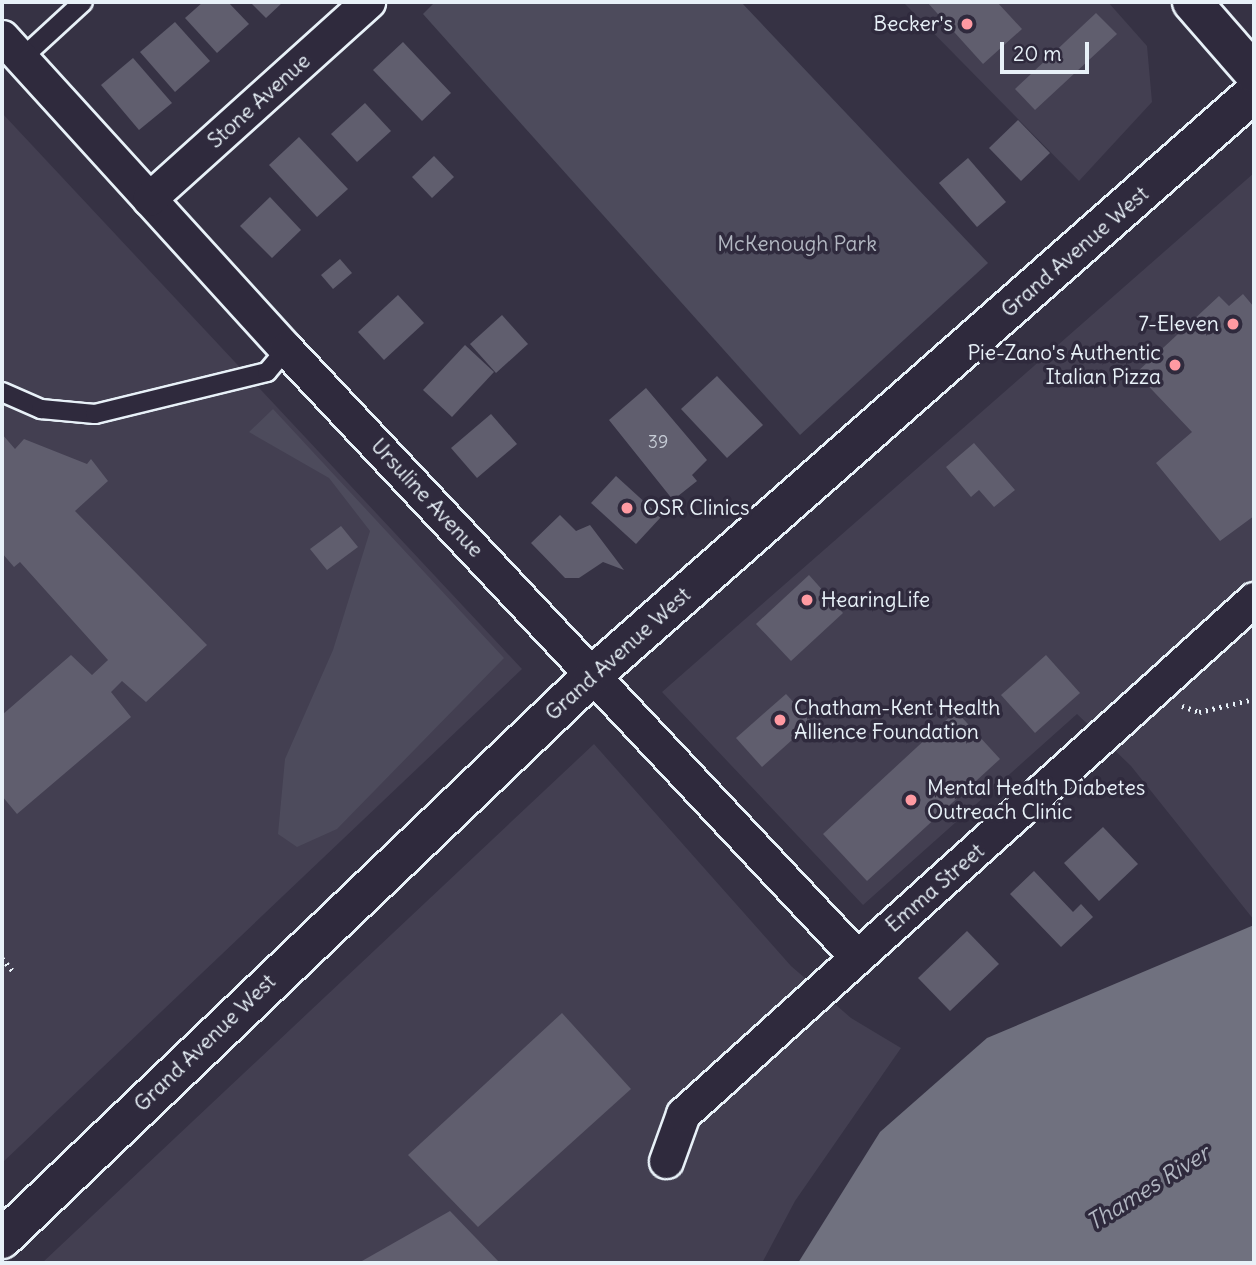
<!DOCTYPE html>
<style>
body{margin:0}
#map{position:relative;width:1256px;height:1265px;overflow:hidden;background:#363244;font-family:Delius,sans-serif}
div>[style]{position:absolute}
.built>*{inset:0;background:#433f51}
.green>*{inset:0;background:#4d4b5c}
.water>*{inset:0;background:#70717f}
.building>*{inset:0;background:#605e6e}
.path>*{height:4.5px;margin-top:-2.25px;transform-origin:0;background:repeating-linear-gradient(90deg,#e8f1f8 0 2px,transparent 0 7px)}
.roads{filter:drop-shadow(2px 0 #e8f1f8) drop-shadow(-2px 0 #e8f1f8) drop-shadow(0 2px #e8f1f8) drop-shadow(0 -2px #e8f1f8)}
.service>*{height:18px;margin:-9px;padding:0 9px;transform-origin:9px;border-radius:9px;background:#2f2a3d}
.minor>*{height:33px;margin:-16.5px;padding:0 16.5px;transform-origin:16.5px;border-radius:16.5px;background:#2f2a3d}
.secondary>*{height:38px;margin:-19px;padding:0 19px;transform-origin:19px;border-radius:19px;background:#2f2a3d}
.primary>*{height:38px;margin:-19px;padding:0 19px;transform-origin:19px;border-radius:19px;background:#2f2a3d}
.dots>*{width:19px;height:19px;translate:-50% -50%;box-sizing:border-box;border:4px solid #2f2a3d;border-radius:50%}
span{translate:-50% -50%;white-space:nowrap;text-align:center;line-height:1.15;-webkit-text-stroke:7px #2f2a3d;paint-order:stroke}
.number-label{font-size:18px;color:#c6ccd6}
.number-label span{-webkit-text-stroke-width:0}
.poi-label{font-size:21px;color:#e8f1f8}
.right{translate:-100% -50%;text-align:right}
.left{translate:0 -50%;text-align:left}
.street-label{font-size:21px;color:#e8f1f8}
.park-label{font-size:21px;color:#b2b7c1}
.water-label{font-size:23px;color:#b2b7c2;font-style:italic}
.frame{position:absolute;inset:0;border:4px solid #e8f1f8;pointer-events:none}
.scale{position:absolute;left:1000px;top:42px;width:89px;height:32px;box-sizing:border-box;border:4px solid #e8f1f8;border-top:0;padding-left:9px;font-size:21px;line-height:24px;white-space:nowrap;color:#e8f1f8;-webkit-text-stroke:5px #2f2a3d;paint-order:stroke}
</style>
<div id="map">
<div class="built">
<i style="clip-path:polygon(903px 2px,1108px 2px,1147px 46px,1152px 102px,1079px 181px)"></i>
<i style="clip-path:polygon(2px 113px,522px 669px,2px 1163px)"></i>
<i style="clip-path:polygon(1254px 173px,1254px 920px,1131px 766px,1077px 714px,863px 905px,662px 692px)"></i>
<i style="clip-path:polygon(594px 744px,791px 966px,851px 1018px,901px 1048px,795px 1201px,762px 1263px,42px 1263px)"></i>
</div>
<div class="green">
<i style="clip-path:polygon(435px 2px,741px 2px,988px 263px,800px 435px,423px 14px)"></i>
<i style="clip-path:polygon(273px 409px,504px 658px,337px 829px,297px 847px,278px 834px,285px 759px,333px 650px,370px 531px,329px 478px,249px 432px)"></i>
</div>
<div class="water">
<i style="clip-path:polygon(1254px 925px,1254px 1263px,798px 1263px,880px 1132px,987px 1038px)"></i>
</div>
<div class="building">
<i style="clip-path:polygon(203px 2px,228px 2px,249px 24px,217px 53px,185px 18px)"></i>
<i style="clip-path:polygon(250px 2px,283px 2px,266px 18px)"></i>
<i style="clip-path:polygon(927px 2px,997px 2px,1022px 29px,983px 64px)"></i>
<i style="clip-path:polygon(1096px 13px,1117px 34px,1035px 110px,1015px 89px)"></i>
<i style="clip-path:polygon(175px 22px,210px 61px,175px 92px,140px 52px)"></i>
<i style="clip-path:polygon(403px 42px,451px 93px,422px 121px,373px 70px)"></i>
<i style="clip-path:polygon(133px 58px,172px 103px,139px 130px,101px 85px)"></i>
<i style="clip-path:polygon(365px 103px,391px 131px,357px 162px,331px 134px)"></i>
<i style="clip-path:polygon(1018px 120px,1050px 153px,1021px 181px,989px 148px)"></i>
<i style="clip-path:polygon(299px 137px,348px 189px,317px 217px,269px 165px)"></i>
<i style="clip-path:polygon(434px 156px,454px 177px,432px 198px,412px 177px)"></i>
<i style="clip-path:polygon(968px 158px,1006px 202px,977px 227px,939px 183px)"></i>
<i style="clip-path:polygon(270px 197px,301px 230px,272px 258px,240px 226px)"></i>
<i style="clip-path:polygon(340px 259px,352px 273px,333px 289px,321px 275px)"></i>
<i style="clip-path:polygon(1243px 294px,1254px 307px,1254px 516px,1220px 541px,1156px 463px,1192px 432px,1136px 373px,1219px 296px,1229px 306px)"></i>
<i style="clip-path:polygon(398px 295px,424px 323px,384px 360px,358px 332px)"></i>
<i style="clip-path:polygon(502px 315px,528px 344px,496px 373px,470px 344px)"></i>
<i style="clip-path:polygon(465px 345px,494px 372px,452px 417px,423px 390px)"></i>
<i style="clip-path:polygon(717px 376px,763px 425px,727px 458px,681px 409px)"></i>
<i style="clip-path:polygon(646px 388px,707px 460px,692px 475px,697px 481px,673px 500px,609px 420px)"></i>
<i style="clip-path:polygon(491px 414px,517px 444px,477px 478px,451px 448px)"></i>
<i style="clip-path:polygon(2px 434px,15px 449px,24px 439px,87px 464px,91px 459px,108px 481px,75px 511px,207px 645px,146px 702px,122px 681px,111px 692px,131px 717px,17px 814px,2px 796px,2px 715px,71px 655px,92px 675px,108px 660px,20px 562px,14px 567px,2px 553px)"></i>
<i style="clip-path:polygon(974px 443px,1015px 490px,994px 507px,979px 490px,971px 497px,946px 467px)"></i>
<i style="clip-path:polygon(616px 476px,661px 517px,636px 544px,591px 503px)"></i>
<i style="clip-path:polygon(560px 515px,576px 531px,590px 525px,624px 570px,603px 562px,579px 578px,565px 578px,531px 543px)"></i>
<i style="clip-path:polygon(341px 526px,358px 547px,327px 570px,310px 549px)"></i>
<i style="clip-path:polygon(809px 575px,843px 613px,791px 661px,756px 624px)"></i>
<i style="clip-path:polygon(1046px 655px,1080px 693px,1035px 733px,1001px 695px)"></i>
<i style="clip-path:polygon(786px 694px,812px 722px,762px 767px,736px 738px)"></i>
<i style="clip-path:polygon(956px 711px,1000px 759px,867px 881px,823px 834px)"></i>
<i style="clip-path:polygon(1103px 827px,1138px 864px,1099px 901px,1064px 863px)"></i>
<i style="clip-path:polygon(1034px 871px,1073px 912px,1081px 904px,1093px 917px,1061px 947px,1010px 894px)"></i>
<i style="clip-path:polygon(967px 931px,999px 964px,950px 1011px,918px 978px)"></i>
<i style="clip-path:polygon(562px 1013px,631px 1089px,478px 1227px,408px 1155px)"></i>
<i style="clip-path:polygon(450px 1211px,500px 1263px,359px 1263px,362px 1261px)"></i>
</div>
<div class="path">
<i style="left:1182px;top:706px;width:18px;rotate:19deg"></i>
<i style="left:1199px;top:712px;width:57px;rotate:-13.3deg"></i>
<i style="left:2px;top:958px;width:17px;rotate:50deg"></i>
</div>
<div class="roads">
<div class="service">
<i style="left:21px;top:59px;width:84px;rotate:-42.6deg"></i>
<i style="left:2px;top:392px;width:43px;rotate:23.6deg"></i>
<i style="left:41px;top:409px;width:54px;rotate:5.3deg"></i>
<i style="left:95px;top:414px;width:177px;rotate:-13.7deg"></i>
<i style="left:267px;top:372px;width:30px;rotate:-50deg"></i>
</div>
<div class="minor">
<i style="left:2px;top:37px;width:422px;rotate:47.7deg"></i>
<i style="left:286px;top:349px;width:833px;rotate:46.8deg"></i>
<i style="left:149px;top:199px;width:295px;rotate:-42deg"></i>
<i style="left:666px;top:1161px;width:50px;rotate:-70.1deg"></i>
<i style="left:683px;top:1114px;width:769px;rotate:-42.05deg"></i>
</div>
<div class="secondary">
<i style="left:2px;top:1239px;width:818px;rotate:-43.66deg"></i>
<i style="left:594px;top:674px;width:879px;rotate:-41.36deg"></i>
</div>
<div class="primary">
<i style="left:1192px;top:2px;width:94px;rotate:48.9deg"></i>
</div>
</div>
<div class="dots">
<i style="left:967px;top:24px;background:#ff9aa2"></i>
<i style="left:1233px;top:324px;background:#ff9aa2"></i>
<i style="left:1175px;top:365px;background:#ff9aa2"></i>
<i style="left:627px;top:508px;background:#ff9aa2"></i>
<i style="left:807px;top:600px;background:#ff9aa2"></i>
<i style="left:780px;top:720px;background:#ff9aa2"></i>
<i style="left:911px;top:800px;background:#ff9aa2"></i>
</div>
<div class="number-label">
<span style="left:658px;top:442px">39</span>
</div>
<div class="poi-label">
<span class="right" style="left:953px;top:24px">Becker's</span>
<span class="right" style="left:1219px;top:324px">7-Eleven</span>
<span class="right" style="left:1161px;top:365px">Pie-Zano's Authentic<br>Italian Pizza</span>
<span class="left" style="left:643px;top:508px">OSR Clinics</span>
<span class="left" style="left:821px;top:600px">HearingLife</span>
<span class="left" style="left:794px;top:720px">Chatham-Kent Health<br>Allience Foundation</span>
<span class="left" style="left:927px;top:800px">Mental Health Diabetes<br>Outreach Clinic</span>
</div>
<div class="street-label">
<span style="left:259px;top:101px;rotate:-42deg">Stone Avenue</span>
<span style="left:1075px;top:252px;rotate:-41deg">Grand Avenue West</span>
<span style="left:427px;top:498px;rotate:47deg">Ursuline Avenue</span>
<span style="left:618px;top:654px;rotate:-42deg">Grand Avenue West</span>
<span style="left:935px;top:888px;rotate:-41deg">Emma Street</span>
<span style="left:205px;top:1043px;rotate:-44deg">Grand Avenue West</span>
</div>
<div class="park-label">
<span style="left:797px;top:244px">McKenough Park</span>
</div>
<div class="water-label">
<span style="left:1148px;top:1188px;rotate:-32deg">Thames River</span>
</div>
<div class="frame"></div>
<div class="scale">20 m</div>
</div>
